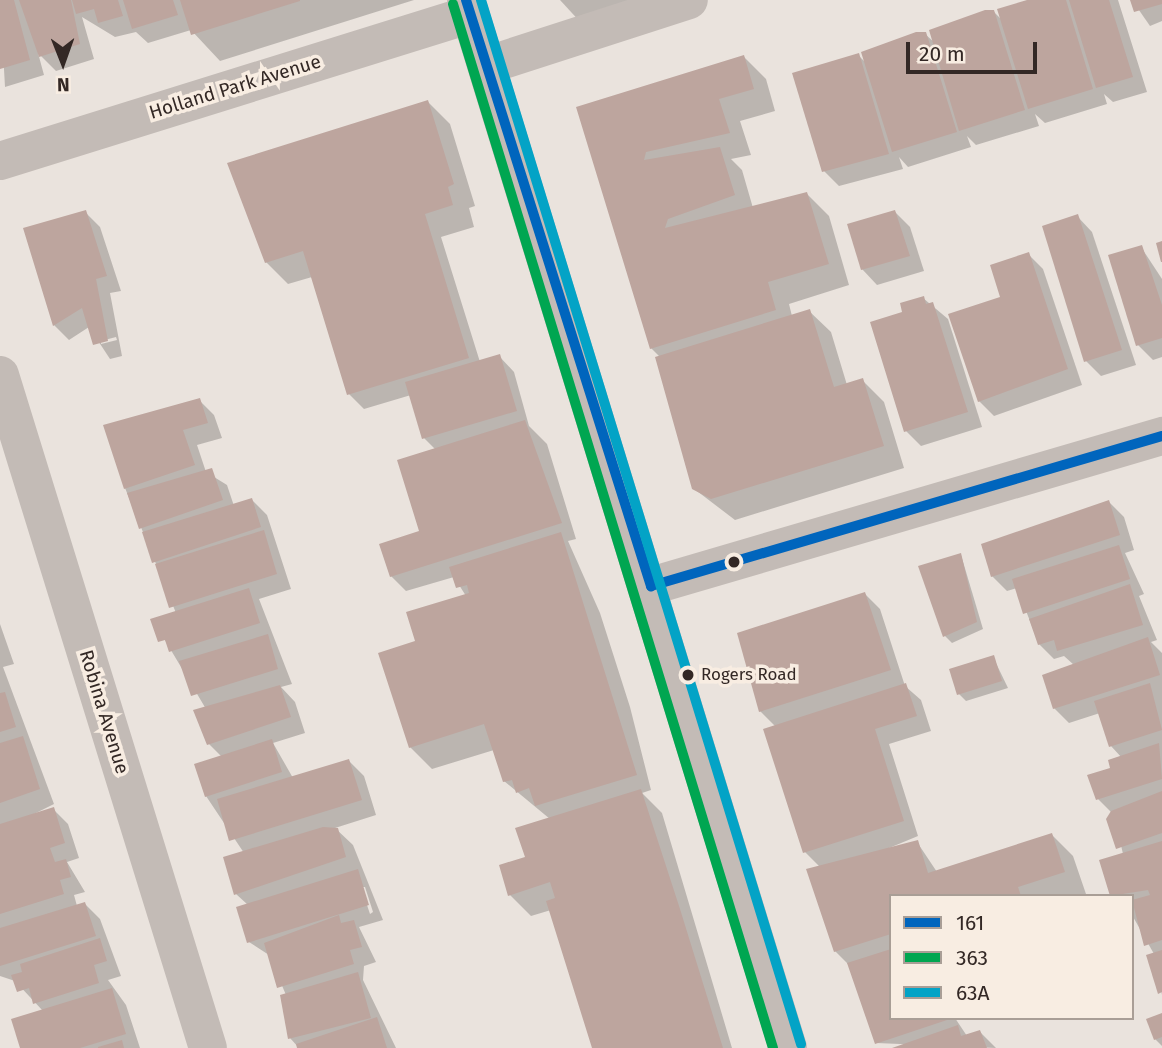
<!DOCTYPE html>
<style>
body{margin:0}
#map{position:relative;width:1162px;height:1048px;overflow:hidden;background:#eae3dd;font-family:"Fira Sans",sans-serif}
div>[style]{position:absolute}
.shadow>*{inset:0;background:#0003}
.building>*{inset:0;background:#bda59e}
.minor>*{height:38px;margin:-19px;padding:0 19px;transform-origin:19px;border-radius:19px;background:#c3bbb6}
.bus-1>*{height:10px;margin:-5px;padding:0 5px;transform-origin:5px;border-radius:5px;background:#0065bd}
.bus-2>*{height:10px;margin:-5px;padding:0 5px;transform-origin:5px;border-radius:5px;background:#00a651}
.bus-3>*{height:10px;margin:-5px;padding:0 5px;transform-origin:5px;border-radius:5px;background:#03a3c6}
.dots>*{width:19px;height:19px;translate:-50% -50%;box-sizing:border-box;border:4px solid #f8ede2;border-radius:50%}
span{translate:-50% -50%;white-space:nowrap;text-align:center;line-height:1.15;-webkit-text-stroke:7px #f8ede2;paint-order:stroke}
.bus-label{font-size:17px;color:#332825}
.left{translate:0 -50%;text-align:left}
.street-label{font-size:19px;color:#332825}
.legend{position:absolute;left:889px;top:894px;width:245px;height:126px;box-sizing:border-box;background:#f8ede2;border:2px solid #a99e96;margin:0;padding:9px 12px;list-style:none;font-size:21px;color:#332825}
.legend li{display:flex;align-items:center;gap:14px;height:35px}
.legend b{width:35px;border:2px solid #a99e96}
.north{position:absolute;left:28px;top:28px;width:70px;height:70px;-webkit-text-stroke:5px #f8ede2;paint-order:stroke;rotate:179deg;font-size:19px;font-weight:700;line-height:28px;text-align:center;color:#332825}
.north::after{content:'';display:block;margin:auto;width:24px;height:32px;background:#332825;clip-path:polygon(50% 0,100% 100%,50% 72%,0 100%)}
.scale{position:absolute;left:906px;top:42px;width:131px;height:32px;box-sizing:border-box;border:4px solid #332825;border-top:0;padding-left:9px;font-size:21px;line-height:24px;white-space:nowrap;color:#332825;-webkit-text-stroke:5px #f8ede2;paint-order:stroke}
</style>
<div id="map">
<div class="shadow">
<i style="clip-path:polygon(0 0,414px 0,220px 61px,191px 30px,148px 43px,136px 32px,115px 37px,82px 17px,94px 59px,56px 71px,38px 53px,44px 75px,5px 87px)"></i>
<i style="clip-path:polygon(560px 0,643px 0,583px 25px)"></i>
<i style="clip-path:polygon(1032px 0,1118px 0,1147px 92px,1113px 102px,1104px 94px,1107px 104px,1045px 123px,1035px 114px,1039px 126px,976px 145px,967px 136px,971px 147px,908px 167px,899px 157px,903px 169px,839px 186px,824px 171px,858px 55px,866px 63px,925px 34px,935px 43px,994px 12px,1003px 21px)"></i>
<i style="clip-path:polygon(1132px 0,1162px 0,1162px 21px,1150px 26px)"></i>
<i style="clip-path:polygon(744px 57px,766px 79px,775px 111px,740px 121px,751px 155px,731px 159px,742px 170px,753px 208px,807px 194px,829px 216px,849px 285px,789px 304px,792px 316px,809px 311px,831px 332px,847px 385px,862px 380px,884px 402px,904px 468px,735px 520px,693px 488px,660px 357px,651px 348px,578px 108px)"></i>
<i style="clip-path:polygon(428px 102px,450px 124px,475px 206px,469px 208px,474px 227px,441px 237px,480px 362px,499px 356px,514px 372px,529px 426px,547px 444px,576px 539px,568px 541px,600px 613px,630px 707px,651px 790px,642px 793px,662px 813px,732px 1048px,594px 1048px,551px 910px,531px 916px,510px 895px,550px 819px,504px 781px,494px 750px,432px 769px,410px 747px,417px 642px,466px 596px,454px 577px,406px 591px,391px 576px,422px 532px,436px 450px,424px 438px,411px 395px,364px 409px,349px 394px,312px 277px,288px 284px,266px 262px)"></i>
<i style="clip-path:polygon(evenodd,85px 212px,100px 227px,121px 291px,110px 293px,122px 356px,110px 359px,89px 327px,69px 340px,54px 325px,85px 212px,116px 337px,117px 340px,101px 344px,101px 341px,116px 337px)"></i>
<i style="clip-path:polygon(895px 212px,910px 227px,924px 271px,877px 285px,862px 269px)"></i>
<i style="clip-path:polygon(1077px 216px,1092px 232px,1136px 365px,1101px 376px,1086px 361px)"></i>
<i style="clip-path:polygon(1141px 247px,1162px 279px,1162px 357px,1153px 360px,1138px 345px)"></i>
<i style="clip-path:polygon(1028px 254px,1043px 269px,1082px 385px,994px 416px,979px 401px,1002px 298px)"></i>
<i style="clip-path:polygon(923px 298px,948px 319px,982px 427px,921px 446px,906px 431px,905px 313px)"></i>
<i style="clip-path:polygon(evenodd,199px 400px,214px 415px,222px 438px,197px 445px,206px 472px,227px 485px,234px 506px,252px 500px,267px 515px,291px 589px,259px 599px,292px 684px,281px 687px,295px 702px,305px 733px,273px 743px,293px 778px,349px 761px,364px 776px,376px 815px,335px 828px,353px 845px,383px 920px,359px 927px,376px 962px,364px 966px,363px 980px,396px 1048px,299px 1048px,290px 1038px,286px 995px,269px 955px,249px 942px,248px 905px,236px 894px,244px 853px,206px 796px,222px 757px,209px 744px,206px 709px,153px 620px,176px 613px,125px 488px,199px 400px,361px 887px,365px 887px,373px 912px,370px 914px,361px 887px)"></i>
<i style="clip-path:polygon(1109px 502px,1124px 517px,1134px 550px,1125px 553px,1144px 594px,1139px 596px,1157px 640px,1151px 642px,1162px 653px,1162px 995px,1154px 954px,1132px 915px,1132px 896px,1112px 896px,1102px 861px,1123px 854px,1114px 815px,1098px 799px,1122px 758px,1111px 746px,1100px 713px,1069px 723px,1054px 708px,1074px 665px,1064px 656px,1054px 659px,1039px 644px,1017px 588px,1007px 591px,992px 576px)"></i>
<i style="clip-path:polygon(961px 555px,983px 629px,952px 643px,945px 636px)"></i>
<i style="clip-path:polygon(865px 594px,880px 609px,905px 686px,921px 700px,931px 731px,889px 744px,918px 836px,877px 853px,917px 842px,937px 872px,1052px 835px,1073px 856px,1086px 894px,891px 896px,891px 1018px,955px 1018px,967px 1036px,980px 1032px,996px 1048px,876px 1043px,850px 966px,835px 951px,820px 867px,805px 852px,776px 727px,760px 711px)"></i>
<i style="clip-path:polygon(0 624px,14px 664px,3px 667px,54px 804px,32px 815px,53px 809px,68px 824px,79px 858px,67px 862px,85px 892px,74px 895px,77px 906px,85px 904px,100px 919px,121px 976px,108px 980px,126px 1005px,140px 1048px,22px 1048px,43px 1011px,15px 981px,0 976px)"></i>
<i style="clip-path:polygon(993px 657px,1008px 688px,966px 701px,959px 694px)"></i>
<i style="clip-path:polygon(1162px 1015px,1162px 1046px,1155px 1039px)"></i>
</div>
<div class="building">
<i style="clip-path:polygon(0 0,14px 0,30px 60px,0 69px)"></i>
<i style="clip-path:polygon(19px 0,71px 0,80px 44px,39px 57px)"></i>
<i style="clip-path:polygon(72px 0,118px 0,123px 16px,98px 23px,94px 9px,76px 14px)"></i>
<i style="clip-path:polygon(123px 0,173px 0,178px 15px,132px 29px)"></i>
<i style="clip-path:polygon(180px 0,300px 0,300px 1px,191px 35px)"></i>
<i style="clip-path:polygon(1027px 0,1066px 0,1093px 89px,1028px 109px,997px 9px)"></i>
<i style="clip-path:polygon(1069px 0,1109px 0,1133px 77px,1096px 88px)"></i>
<i style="clip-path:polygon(1130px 0,1162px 0,1162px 4px,1134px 12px)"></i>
<i style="clip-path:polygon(985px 10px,994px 10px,1025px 110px,959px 131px,929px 30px)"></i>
<i style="clip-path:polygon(916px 32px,926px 32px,957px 132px,892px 152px,861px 52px)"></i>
<i style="clip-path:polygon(859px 53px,889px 154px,822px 172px,792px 73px)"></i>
<i style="clip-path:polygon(744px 55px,754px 89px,719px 99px,730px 133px,646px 152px,644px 160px,720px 147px,735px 195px,668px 219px,665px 228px,807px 192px,829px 264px,768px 282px,776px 310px,650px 349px,576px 107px)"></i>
<i style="clip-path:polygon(428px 100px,454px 184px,448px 187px,453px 205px,425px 214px,469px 358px,347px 395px,303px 251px,265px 263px,227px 163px)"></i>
<i style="clip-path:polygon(86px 210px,107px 276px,96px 279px,108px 341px,93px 345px,82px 308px,53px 326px,23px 228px)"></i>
<i style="clip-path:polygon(895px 210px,910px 256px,861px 270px,847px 224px)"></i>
<i style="clip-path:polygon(1078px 214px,1122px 350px,1084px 362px,1042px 226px)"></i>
<i style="clip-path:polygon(1162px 241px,1162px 262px,1161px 262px,1156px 243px)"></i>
<i style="clip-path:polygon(1142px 245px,1162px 305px,1162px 338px,1136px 346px,1108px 255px)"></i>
<i style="clip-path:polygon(1029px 252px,1068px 369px,978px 402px,948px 314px,1000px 297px,990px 265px)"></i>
<i style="clip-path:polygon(924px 296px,926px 304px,933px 302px,968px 412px,904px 432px,870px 322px,902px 312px,900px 303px)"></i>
<i style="clip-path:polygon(810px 309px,834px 387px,863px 378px,884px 446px,711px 499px,692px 489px,655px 357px)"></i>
<i style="clip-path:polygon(500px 354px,517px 411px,422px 439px,405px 382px)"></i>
<i style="clip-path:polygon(200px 398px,208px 423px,183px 430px,195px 465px,124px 489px,103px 425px)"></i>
<i style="clip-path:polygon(525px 420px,562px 523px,390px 577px,379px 544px,419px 531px,397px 460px)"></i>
<i style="clip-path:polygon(212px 468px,223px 500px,139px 529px,127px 493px)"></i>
<i style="clip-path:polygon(252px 498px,261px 527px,152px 563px,142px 532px)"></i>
<i style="clip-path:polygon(1109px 500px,1120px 535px,991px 577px,981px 544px)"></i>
<i style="clip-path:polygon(264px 530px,277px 574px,169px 608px,155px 564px)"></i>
<i style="clip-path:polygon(561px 532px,637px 775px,535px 806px,529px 788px,516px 793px,512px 780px,503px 782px,484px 724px,409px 748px,378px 653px,415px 641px,406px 612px,469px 593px,467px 585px,456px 588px,449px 567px)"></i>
<i style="clip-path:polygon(1119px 545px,1130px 579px,1023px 614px,1012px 579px)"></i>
<i style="clip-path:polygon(961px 553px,977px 622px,943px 637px,918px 566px)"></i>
<i style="clip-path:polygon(1130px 584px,1143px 625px,1057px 651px,1054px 640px,1038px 645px,1029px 619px)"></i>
<i style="clip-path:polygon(249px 588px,260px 623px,169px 652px,165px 640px,158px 642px,150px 619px)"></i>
<i style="clip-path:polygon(865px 592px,891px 670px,759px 712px,737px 633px)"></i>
<i style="clip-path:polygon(268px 634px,278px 669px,191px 696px,179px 661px)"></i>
<i style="clip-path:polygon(1148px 637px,1160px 675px,1053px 709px,1042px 675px)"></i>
<i style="clip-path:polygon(994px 655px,1002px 681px,957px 695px,949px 669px)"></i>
<i style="clip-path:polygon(906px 683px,917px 716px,875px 729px,904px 821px,803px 853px,763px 729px)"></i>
<i style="clip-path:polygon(1150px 683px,1162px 730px,1109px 747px,1094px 701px)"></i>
<i style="clip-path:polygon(280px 685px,291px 717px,207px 745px,193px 710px)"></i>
<i style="clip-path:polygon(5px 692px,16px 727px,0 732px,0 693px)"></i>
<i style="clip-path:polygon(23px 736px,40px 789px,0 803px,0 743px)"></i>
<i style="clip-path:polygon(272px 739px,282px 772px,205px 797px,194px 764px)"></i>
<i style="clip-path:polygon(1159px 743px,1162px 779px,1096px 800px,1087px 775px,1110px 768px,1108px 760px)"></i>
<i style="clip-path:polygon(349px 759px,362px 800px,229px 841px,217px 799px)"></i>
<i style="clip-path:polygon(641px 789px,680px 909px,723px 1048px,592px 1048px,546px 901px,555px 898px,550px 882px,508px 896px,499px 865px,525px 857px,515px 828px)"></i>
<i style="clip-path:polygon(1162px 791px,1162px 833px,1116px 849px,1106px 819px,1111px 811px)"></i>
<i style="clip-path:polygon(54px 807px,65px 843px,50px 848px,55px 862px,66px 859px,71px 877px,60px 880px,64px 894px,0 914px,0 824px)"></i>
<i style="clip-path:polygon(323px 827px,338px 828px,346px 857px,234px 895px,223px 857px)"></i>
<i style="clip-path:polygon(1052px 833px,1065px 872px,1018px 887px,1021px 896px,891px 896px,891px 934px,834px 952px,806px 869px,918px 840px,928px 873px)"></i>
<i style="clip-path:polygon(1162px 841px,1162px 940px,1144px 946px,1132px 900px,1150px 895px,1148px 890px,1110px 896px,1099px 860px)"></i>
<i style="clip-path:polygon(358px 869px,369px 905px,247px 943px,236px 907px)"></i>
<i style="clip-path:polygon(85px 902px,96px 936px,0 966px,0 928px)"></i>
<i style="clip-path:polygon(339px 915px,341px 923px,354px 920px,362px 947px,350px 950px,354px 964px,277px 988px,264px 943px)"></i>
<i style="clip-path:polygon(100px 938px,107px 961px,94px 965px,99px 983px,33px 1004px,29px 988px,17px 992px,11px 975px,22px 972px,20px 964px)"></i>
<i style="clip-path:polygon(891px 949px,891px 1018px,950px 1019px,875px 1044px,847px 963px)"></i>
<i style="clip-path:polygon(1162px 950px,1162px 992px,1158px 994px,1146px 955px)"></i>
<i style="clip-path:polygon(358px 972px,371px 1018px,288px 1039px,280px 995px)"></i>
<i style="clip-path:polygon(112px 988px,126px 1034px,80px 1048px,20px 1048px,11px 1019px)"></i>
<i style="clip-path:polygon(1162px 1013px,1162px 1037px,1154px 1040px,1146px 1019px)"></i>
<i style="clip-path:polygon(377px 1017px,387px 1048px,297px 1048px,296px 1044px)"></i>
<i style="clip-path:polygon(958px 1025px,961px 1036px,980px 1030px,987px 1048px,892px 1048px)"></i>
<i style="clip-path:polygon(122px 1040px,124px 1048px,98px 1048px,98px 1047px)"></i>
</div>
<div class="minor">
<i style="left:466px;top:0;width:1096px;rotate:72.92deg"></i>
<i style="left:488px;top:65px;width:211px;rotate:-17.9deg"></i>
<i style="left:0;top:161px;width:492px;rotate:-17.3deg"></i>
<i style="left:0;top:375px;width:704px;rotate:72.83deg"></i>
<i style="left:651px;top:586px;width:533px;rotate:-16.36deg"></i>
</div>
<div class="bus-1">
<i style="left:466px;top:0;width:615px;rotate:72.48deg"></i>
<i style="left:651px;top:586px;width:533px;rotate:-16.36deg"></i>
</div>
<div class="bus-2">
<i style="left:453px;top:4px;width:1092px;rotate:72.96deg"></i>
</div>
<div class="bus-3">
<i style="left:481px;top:0;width:1092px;rotate:72.96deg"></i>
</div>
<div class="dots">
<i style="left:734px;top:562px;background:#332825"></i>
<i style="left:688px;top:675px;background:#332825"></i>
</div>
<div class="bus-label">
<span class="left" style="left:701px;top:675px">Rogers Road</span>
</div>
<div class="street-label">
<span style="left:235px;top:87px;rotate:-17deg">Holland Park Avenue</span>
<span style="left:104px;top:712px;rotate:73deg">Robina Avenue</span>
</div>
<ul class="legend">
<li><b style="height:9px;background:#0065bd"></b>161</li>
<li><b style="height:9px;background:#00a651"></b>363</li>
<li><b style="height:9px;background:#03a3c6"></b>63A</li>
</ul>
<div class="north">N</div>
<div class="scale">20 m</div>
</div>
